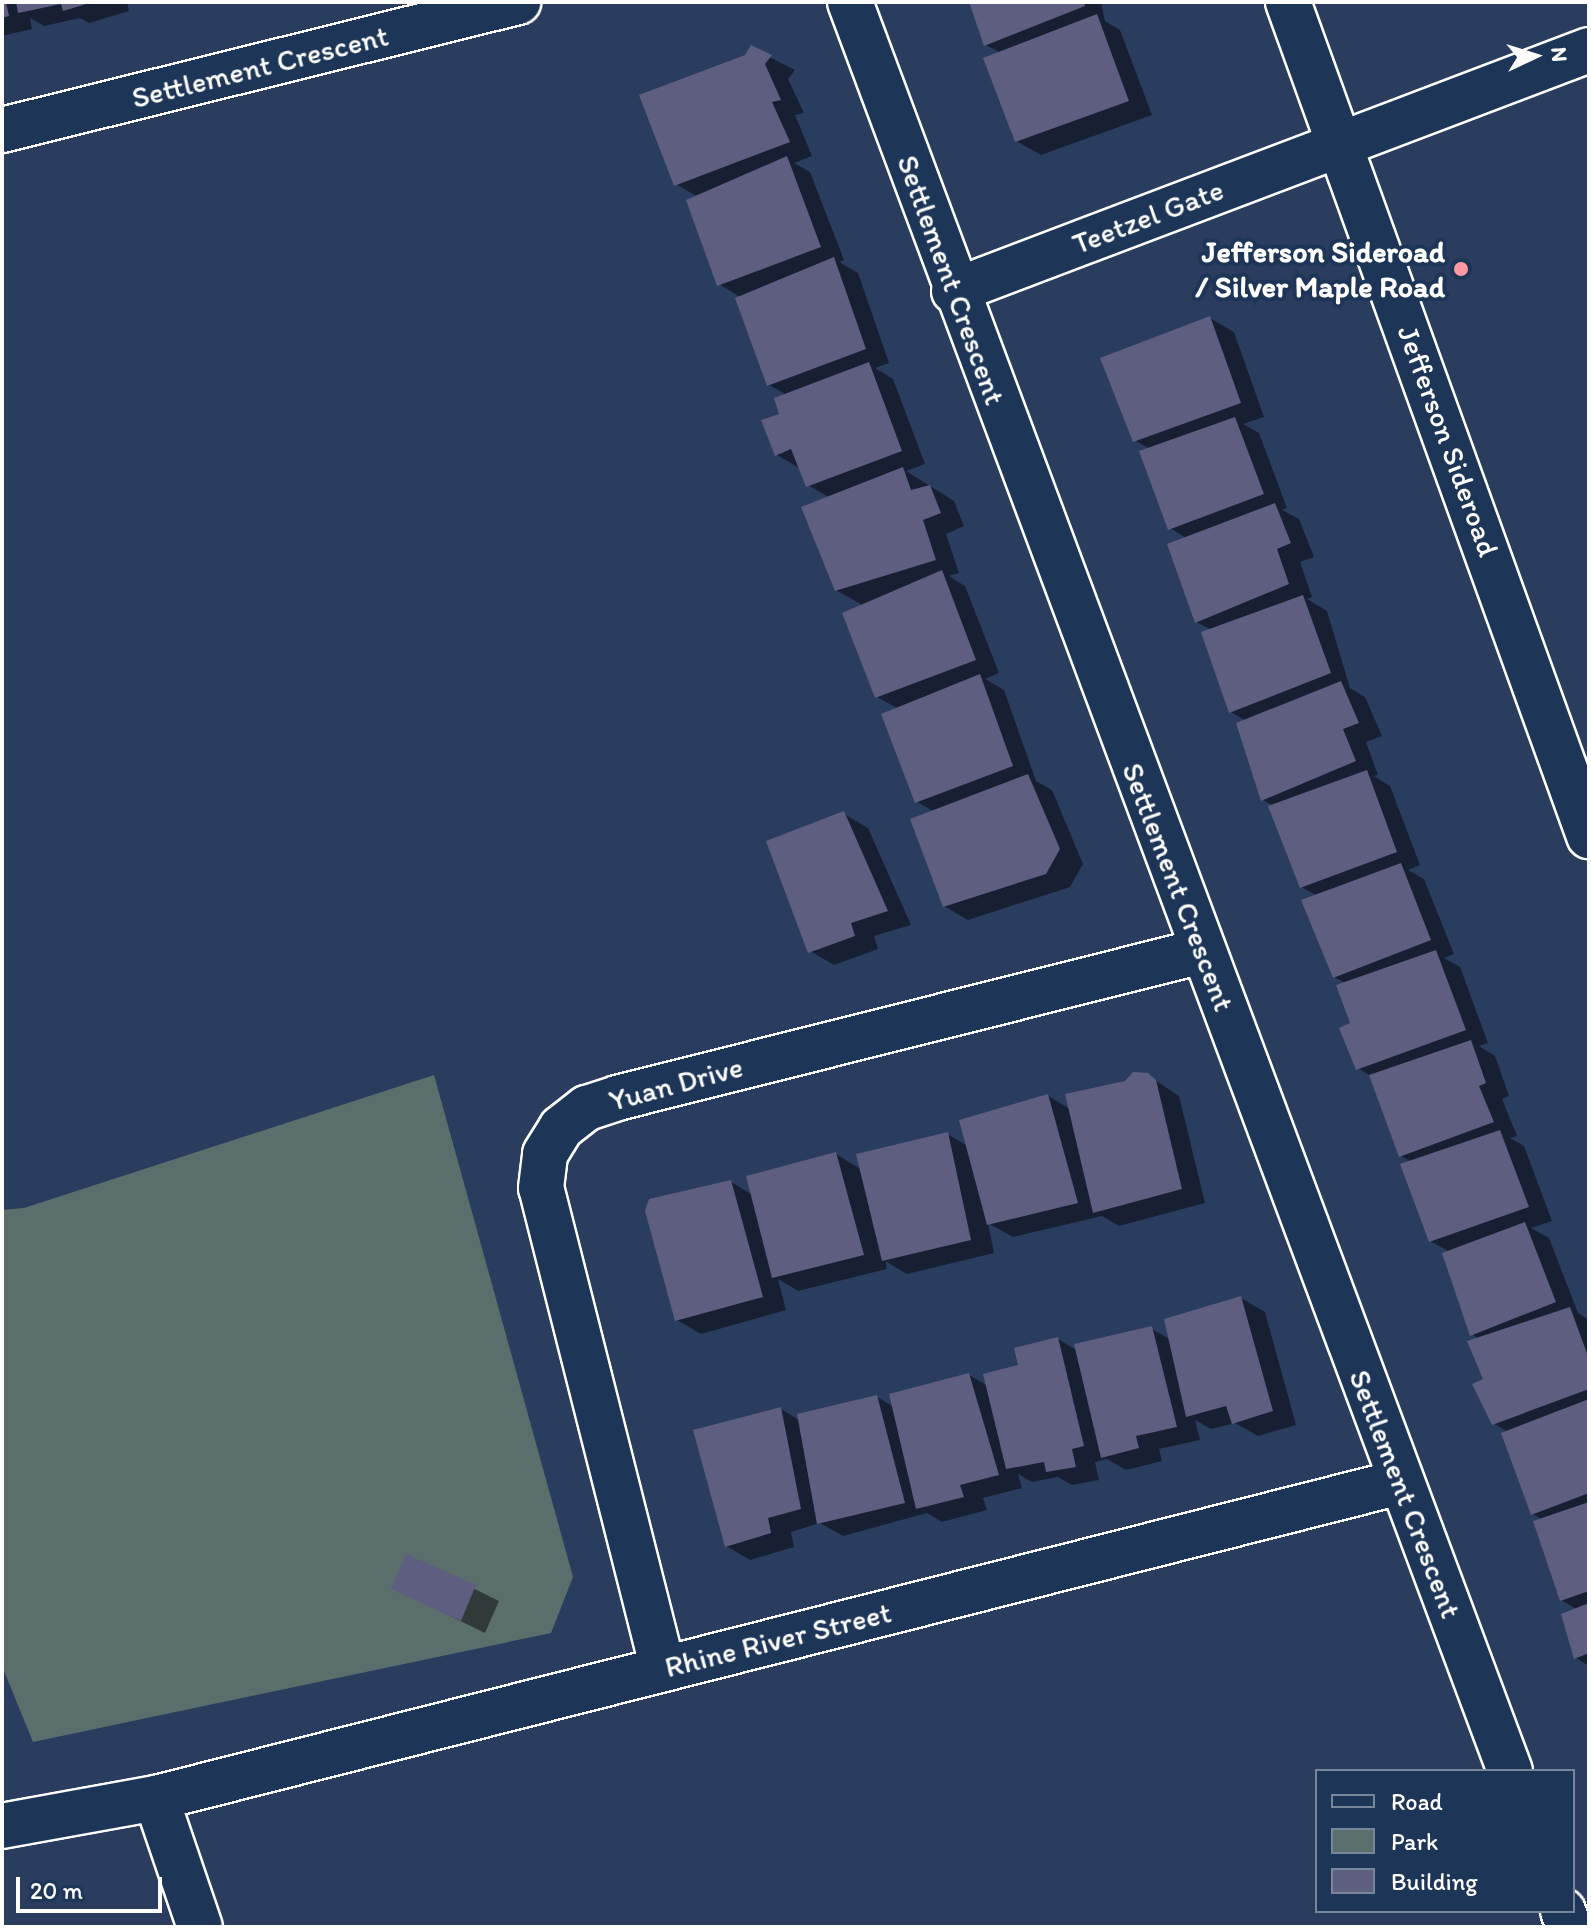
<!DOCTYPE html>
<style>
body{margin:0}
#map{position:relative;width:1591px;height:1929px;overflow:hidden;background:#2a3d5f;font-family:Itim,sans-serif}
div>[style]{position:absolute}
.green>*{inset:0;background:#5a6f6b}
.shadow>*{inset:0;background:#0007}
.building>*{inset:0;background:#5d5e80}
.roads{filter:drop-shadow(2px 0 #fff) drop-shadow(-2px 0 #fff) drop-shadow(0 2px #fff) drop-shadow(0 -2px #fff)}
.minor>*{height:44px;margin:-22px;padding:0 22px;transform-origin:22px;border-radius:22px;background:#1d3557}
.dots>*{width:22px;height:22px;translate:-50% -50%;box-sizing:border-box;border:4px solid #1d3557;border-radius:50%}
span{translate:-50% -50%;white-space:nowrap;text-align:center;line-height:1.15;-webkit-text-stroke:8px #1d3557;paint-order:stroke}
.street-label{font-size:30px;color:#fff}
.poi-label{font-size:30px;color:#fff;font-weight:700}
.right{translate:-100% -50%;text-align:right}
.frame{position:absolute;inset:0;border:4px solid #fff;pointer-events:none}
.legend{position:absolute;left:1315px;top:1769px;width:260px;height:144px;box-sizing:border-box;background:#1d3557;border:2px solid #77869a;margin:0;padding:10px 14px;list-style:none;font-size:24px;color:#fff}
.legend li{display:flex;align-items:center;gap:16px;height:40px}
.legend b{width:40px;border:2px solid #77869a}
.north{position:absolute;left:1495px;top:16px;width:80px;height:80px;-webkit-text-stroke:6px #1d3557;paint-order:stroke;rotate:86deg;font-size:22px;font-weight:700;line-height:32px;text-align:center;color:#fff}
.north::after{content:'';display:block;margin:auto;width:28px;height:36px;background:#fff;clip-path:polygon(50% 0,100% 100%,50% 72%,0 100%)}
.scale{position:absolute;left:16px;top:1877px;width:146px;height:36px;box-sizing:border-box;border:4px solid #fff;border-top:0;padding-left:10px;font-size:24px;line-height:28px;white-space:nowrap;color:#fff;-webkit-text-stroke:6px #1d3557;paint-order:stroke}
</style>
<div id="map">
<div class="green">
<i style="clip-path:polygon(434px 1075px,573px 1577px,551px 1633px,33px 1742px,2px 1666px,2px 1210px,24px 1208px)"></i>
</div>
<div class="shadow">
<i style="clip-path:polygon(2px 2px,127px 2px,129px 11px,89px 23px,80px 18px,44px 26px,30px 18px,32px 29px,2px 36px)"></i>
<i style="clip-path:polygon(971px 2px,1101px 2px,1105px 21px,1120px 30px,1152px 115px,1041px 155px,1016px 141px,1011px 134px,1001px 53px,986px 45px)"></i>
<i style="clip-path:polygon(751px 48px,795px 70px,788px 79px,804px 113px,795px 115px,812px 156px,794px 163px,810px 172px,844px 260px,839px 262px,858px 273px,889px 363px,875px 368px,893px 379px,925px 464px,906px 471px,954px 501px,964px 526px,946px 534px,959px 573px,949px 576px,965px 586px,999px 673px,985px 679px,1004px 690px,1036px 781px,1052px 790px,1083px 864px,1070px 887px,968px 920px,944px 906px,935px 812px,917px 802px,899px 709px,877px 697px,864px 606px,836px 590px,830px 498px,808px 485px,801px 469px,777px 455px,787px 395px,769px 385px,742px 298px,719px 284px,698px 197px,676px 184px)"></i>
<i style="clip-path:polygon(1210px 318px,1234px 332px,1264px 417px,1243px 424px,1259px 433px,1287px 508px,1282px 510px,1299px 519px,1314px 557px,1300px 562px,1312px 597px,1307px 599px,1327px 611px,1350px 688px,1365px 697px,1382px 736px,1366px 742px,1378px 775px,1374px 776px,1390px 786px,1420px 865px,1408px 870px,1424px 879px,1454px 954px,1444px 958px,1460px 967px,1488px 1043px,1479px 1046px,1495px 1056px,1509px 1096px,1502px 1099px,1517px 1136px,1510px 1138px,1524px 1146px,1552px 1221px,1531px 1228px,1549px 1238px,1578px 1313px,1589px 1320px,1589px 1666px,1576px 1658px,1578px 1610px,1561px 1600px,1543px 1520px,1533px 1514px,1508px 1432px,1493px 1423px,1479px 1339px,1472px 1334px,1450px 1252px,1430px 1241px,1412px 1162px,1401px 1156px,1372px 1077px,1358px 1068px,1347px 984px,1334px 977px,1318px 896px,1301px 887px,1274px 806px,1263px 800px,1246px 721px,1231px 712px,1212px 630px,1196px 622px,1188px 539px,1170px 528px,1150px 449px,1134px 440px)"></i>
<i style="clip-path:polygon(844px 814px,868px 828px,911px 925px,874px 936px,878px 949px,834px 965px,810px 951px)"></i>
<i style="clip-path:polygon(1147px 1075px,1179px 1096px,1205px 1203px,1119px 1226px,1102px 1216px,1013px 1237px,988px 1223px,994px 1253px,907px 1274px,885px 1261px,887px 1269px,798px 1291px,778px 1279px,786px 1310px,701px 1334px,677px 1320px,731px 1182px,753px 1195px,836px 1154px,862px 1170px,947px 1134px,968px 1146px,1048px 1096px,1070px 1109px)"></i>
<i style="clip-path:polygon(1241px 1298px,1265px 1312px,1296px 1425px,1258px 1436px,1235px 1423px,1211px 1429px,1195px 1420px,1200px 1440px,1159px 1449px,1162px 1461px,1126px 1470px,1107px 1459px,1095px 1462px,1099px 1480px,1072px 1485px,1058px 1477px,1032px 1482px,1018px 1474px,1022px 1488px,983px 1498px,987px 1510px,942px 1522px,927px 1513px,843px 1536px,820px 1523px,791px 1532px,794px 1547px,750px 1560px,726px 1546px,781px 1409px,800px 1421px,877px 1397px,894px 1407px,969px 1375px,988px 1386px,1058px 1339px,1078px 1351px,1152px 1329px,1171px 1340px)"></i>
<i style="clip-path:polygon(407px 1556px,499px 1601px,485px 1633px,393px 1588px)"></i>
</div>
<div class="building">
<i style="clip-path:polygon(2px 2px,6px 2px,9px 16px,2px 18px)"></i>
<i style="clip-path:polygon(16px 2px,90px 2px,90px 3px,63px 11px,61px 4px,18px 13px)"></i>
<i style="clip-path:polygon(969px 2px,1084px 2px,1085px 6px,984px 46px)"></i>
<i style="clip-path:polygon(1097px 14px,1129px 101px,1015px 142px,983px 58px)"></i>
<i style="clip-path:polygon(751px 45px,772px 55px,765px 64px,781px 100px,772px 102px,790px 142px,674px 186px,639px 95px,745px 55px)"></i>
<i style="clip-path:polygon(787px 156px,821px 247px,717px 286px,686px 200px)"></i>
<i style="clip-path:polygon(834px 257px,866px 349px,767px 386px,735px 298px)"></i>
<i style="clip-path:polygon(1210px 316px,1241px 403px,1133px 442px,1100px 358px)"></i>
<i style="clip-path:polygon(869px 362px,902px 451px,806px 487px,791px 449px,775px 456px,761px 420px,779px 414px,774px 398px)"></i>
<i style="clip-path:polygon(1235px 417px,1264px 494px,1168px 530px,1139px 451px)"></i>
<i style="clip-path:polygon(903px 467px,911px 490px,930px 485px,941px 513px,923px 520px,936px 560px,835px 591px,801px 507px)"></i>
<i style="clip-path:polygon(1275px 503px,1291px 543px,1277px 549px,1289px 584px,1195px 623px,1167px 544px)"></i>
<i style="clip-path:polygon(942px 570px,976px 660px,875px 698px,842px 613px)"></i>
<i style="clip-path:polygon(1303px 595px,1331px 673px,1229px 713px,1201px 632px)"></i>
<i style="clip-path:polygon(980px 674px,1013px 766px,915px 803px,881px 714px)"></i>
<i style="clip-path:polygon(1341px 681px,1359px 723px,1343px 729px,1356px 761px,1261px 801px,1236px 723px)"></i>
<i style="clip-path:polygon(1367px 770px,1397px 852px,1300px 888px,1268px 806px)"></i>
<i style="clip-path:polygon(1028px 774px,1060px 849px,1046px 874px,943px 907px,910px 819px)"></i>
<i style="clip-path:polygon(844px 811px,888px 911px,851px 923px,855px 936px,808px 953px,766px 841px)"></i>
<i style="clip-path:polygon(1401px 863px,1431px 940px,1333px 978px,1301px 900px)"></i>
<i style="clip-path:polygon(1436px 950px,1466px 1030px,1356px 1070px,1339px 1028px,1350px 1023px,1336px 985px)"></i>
<i style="clip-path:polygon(1471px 1040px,1486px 1083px,1479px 1086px,1494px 1122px,1399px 1157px,1369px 1075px)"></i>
<i style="clip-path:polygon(1133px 1072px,1148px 1073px,1156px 1080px,1182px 1189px,1093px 1213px,1065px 1094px,1125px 1081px)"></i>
<i style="clip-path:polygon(1048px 1094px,1078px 1203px,987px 1225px,959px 1120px)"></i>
<i style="clip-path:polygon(1500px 1130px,1529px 1207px,1429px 1242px,1400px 1164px)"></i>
<i style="clip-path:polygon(948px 1132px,971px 1240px,882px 1261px,856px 1154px)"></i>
<i style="clip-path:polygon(836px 1152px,864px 1255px,772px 1278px,746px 1176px)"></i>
<i style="clip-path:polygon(731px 1180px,763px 1297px,675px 1321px,645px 1211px,649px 1199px)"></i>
<i style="clip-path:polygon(1525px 1222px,1556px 1302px,1470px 1336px,1442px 1253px)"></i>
<i style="clip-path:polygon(1241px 1296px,1273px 1411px,1232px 1424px,1226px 1406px,1186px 1417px,1164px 1319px)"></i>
<i style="clip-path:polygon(1570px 1307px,1589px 1359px,1589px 1389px,1492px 1425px,1472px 1384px,1483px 1379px,1467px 1341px)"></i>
<i style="clip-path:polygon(1152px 1326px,1177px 1427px,1136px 1436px,1139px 1448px,1101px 1458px,1074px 1344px)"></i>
<i style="clip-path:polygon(1058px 1337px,1084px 1446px,1072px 1449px,1076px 1467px,1046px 1472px,1044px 1462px,1006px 1469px,983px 1374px,1018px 1365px,1014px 1348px)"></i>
<i style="clip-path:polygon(969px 1373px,999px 1475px,960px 1485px,964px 1497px,916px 1509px,889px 1394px)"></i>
<i style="clip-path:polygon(877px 1395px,905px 1503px,817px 1524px,797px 1414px)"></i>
<i style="clip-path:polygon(1589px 1399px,1589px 1493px,1531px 1515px,1501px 1433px)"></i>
<i style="clip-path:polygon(781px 1407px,801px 1509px,768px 1518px,771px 1533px,725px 1547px,693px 1430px)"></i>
<i style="clip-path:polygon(1589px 1502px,1589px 1591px,1560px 1601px,1533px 1521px)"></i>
<i style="clip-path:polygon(406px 1554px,476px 1585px,461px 1621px,391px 1589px)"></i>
<i style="clip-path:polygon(1589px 1603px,1589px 1653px,1574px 1659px,1561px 1614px)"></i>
</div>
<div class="roads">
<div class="minor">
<i style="left:850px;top:2px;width:1888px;rotate:69.54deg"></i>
<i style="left:1288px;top:2px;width:887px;rotate:70.15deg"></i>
<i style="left:2px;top:130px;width:532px;rotate:-13.93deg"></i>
<i style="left:954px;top:291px;width:679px;rotate:-20.78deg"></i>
<i style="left:663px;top:1669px;width:496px;rotate:-104.2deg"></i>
<i style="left:541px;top:1188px;width:34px;rotate:-83deg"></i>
<i style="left:545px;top:1154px;width:31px;rotate:-58deg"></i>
<i style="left:561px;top:1128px;width:33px;rotate:-38deg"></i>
<i style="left:587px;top:1108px;width:32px;rotate:-18deg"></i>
<i style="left:617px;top:1098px;width:603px;rotate:-14.11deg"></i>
<i style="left:156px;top:1798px;width:136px;rotate:71.2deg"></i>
<i style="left:2px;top:1826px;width:157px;rotate:-10.3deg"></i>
<i style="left:156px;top:1798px;width:1284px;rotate:-14.25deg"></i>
<i style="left:1563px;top:1911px;width:17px;rotate:69deg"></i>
</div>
</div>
<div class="dots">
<i style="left:1461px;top:269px;background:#ff9aa2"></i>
</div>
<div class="street-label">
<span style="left:260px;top:67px;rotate:-14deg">Settlement Crescent</span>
<span style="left:1148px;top:217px;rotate:-21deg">Teetzel Gate</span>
<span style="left:951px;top:280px;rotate:70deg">Settlement Crescent</span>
<span style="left:1448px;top:441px;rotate:70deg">Jefferson Sideroad</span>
<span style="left:1178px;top:887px;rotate:69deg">Settlement Crescent</span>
<span style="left:676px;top:1084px;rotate:-15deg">Yuan Drive</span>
<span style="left:1405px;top:1494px;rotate:69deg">Settlement Crescent</span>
<span style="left:778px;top:1640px;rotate:-14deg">Rhine River Street</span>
</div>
<div class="poi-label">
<span class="right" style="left:1445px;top:269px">Jefferson Sideroad<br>/ Silver Maple Road</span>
</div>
<div class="frame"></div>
<ul class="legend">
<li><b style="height:10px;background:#1d3557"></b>Road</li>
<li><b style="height:22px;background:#5a6f6b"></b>Park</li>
<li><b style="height:22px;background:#5d5e80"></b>Building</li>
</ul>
<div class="north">N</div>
<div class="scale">20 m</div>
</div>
